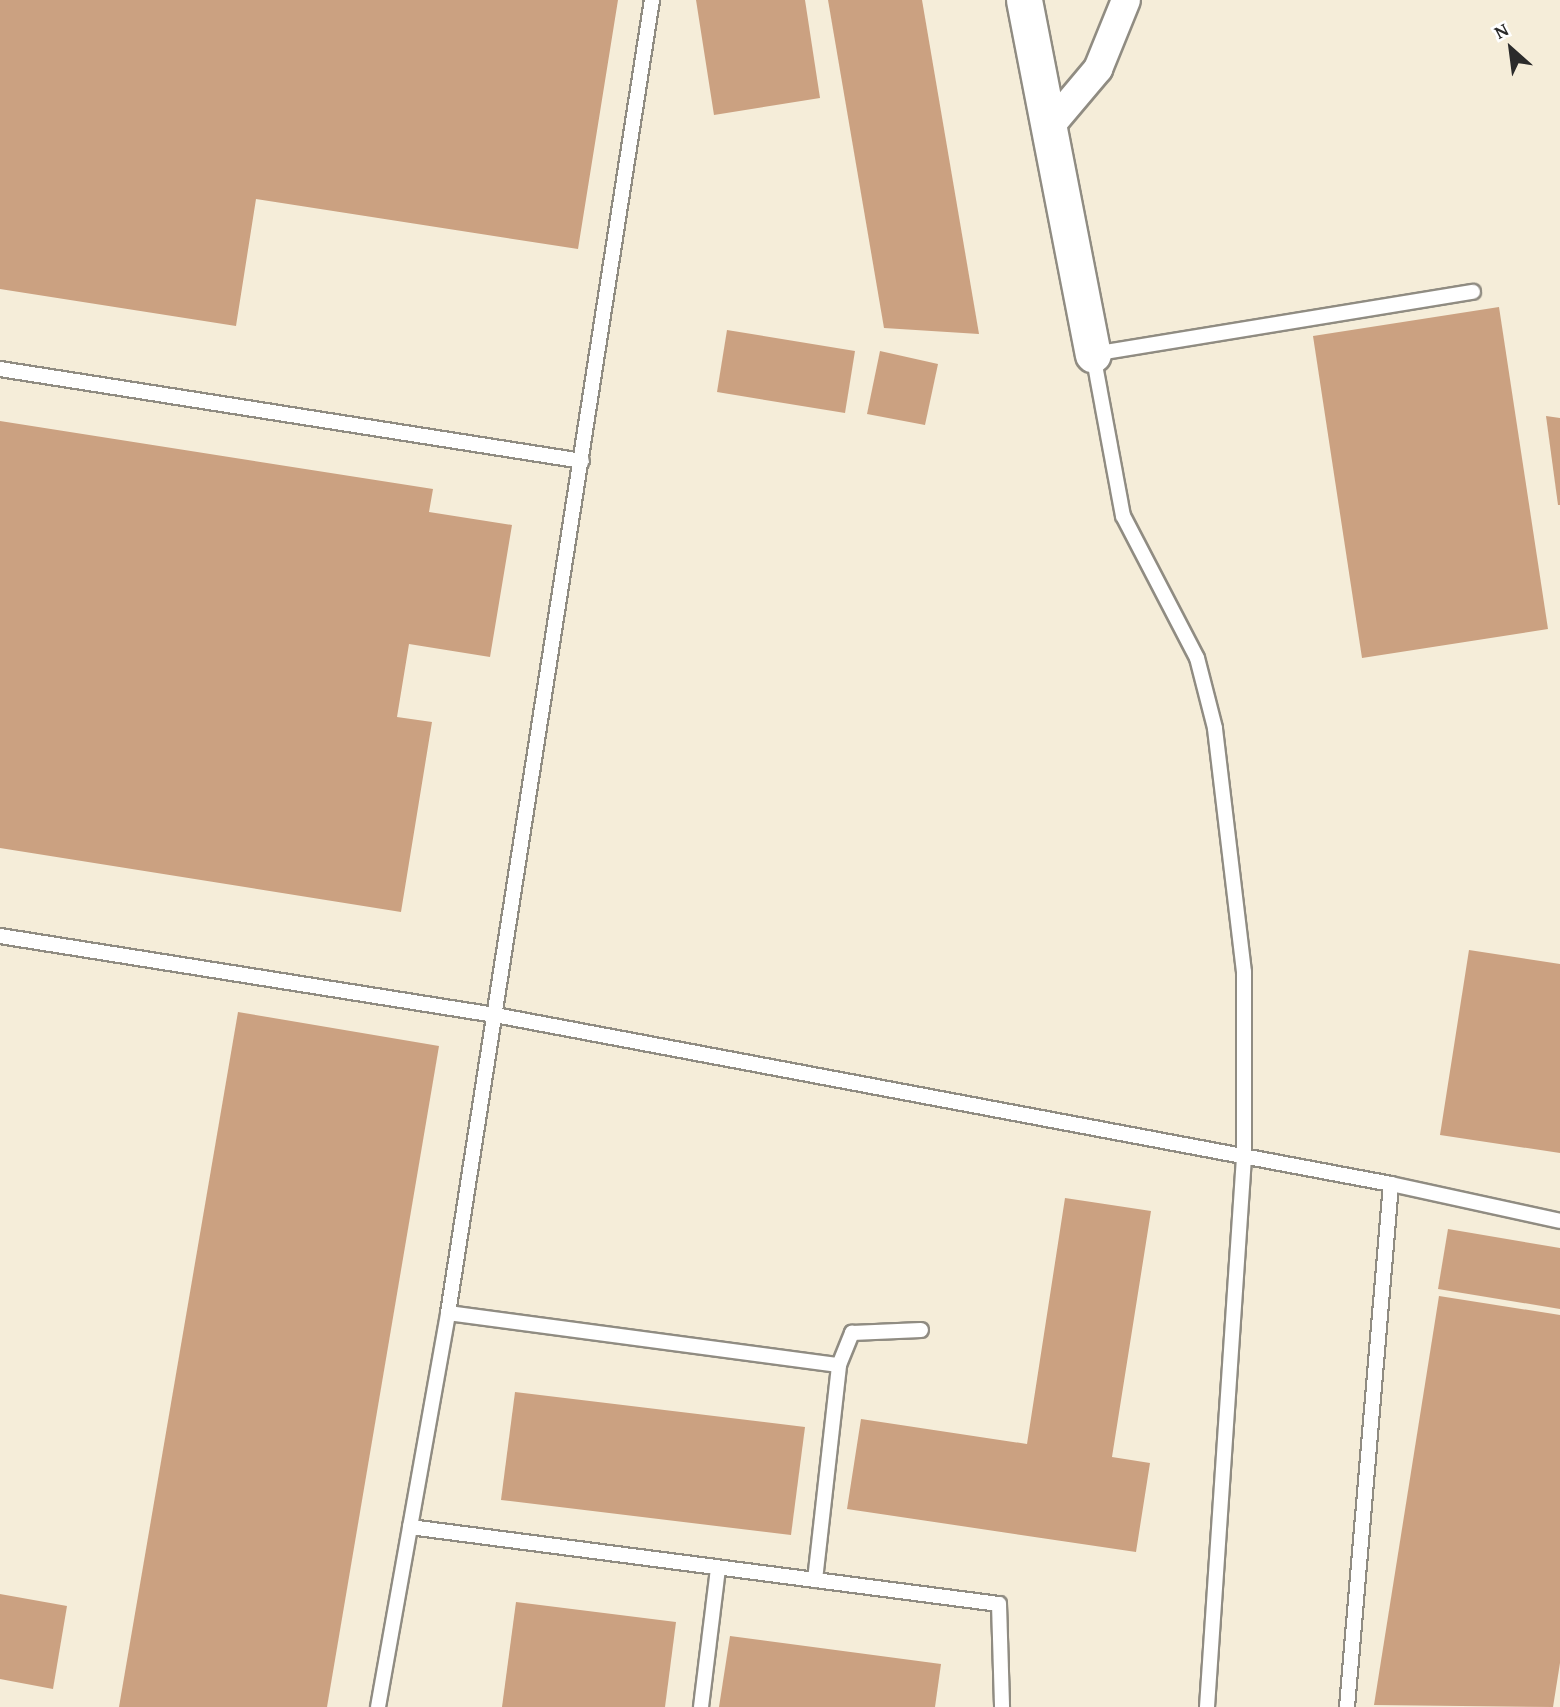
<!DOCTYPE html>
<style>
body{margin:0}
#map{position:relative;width:1560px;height:1707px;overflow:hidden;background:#f5edd9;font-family:"Gentium Book Plus",serif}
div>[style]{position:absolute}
.building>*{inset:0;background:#cba181}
.roads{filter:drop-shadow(2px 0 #908c82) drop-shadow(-2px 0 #908c82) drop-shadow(0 2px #908c82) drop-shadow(0 -2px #908c82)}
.service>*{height:14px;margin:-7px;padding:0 7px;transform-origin:7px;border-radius:7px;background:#fff}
.minor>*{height:28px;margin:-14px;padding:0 14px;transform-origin:14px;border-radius:14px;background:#fff}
.tertiary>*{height:35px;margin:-17.5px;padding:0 17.5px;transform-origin:17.5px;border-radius:17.5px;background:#fff}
span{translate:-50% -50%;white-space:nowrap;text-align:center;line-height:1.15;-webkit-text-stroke:5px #fff;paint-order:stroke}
.north{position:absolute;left:1476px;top:14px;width:70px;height:70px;-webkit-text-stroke:5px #fff;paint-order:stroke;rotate:332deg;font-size:19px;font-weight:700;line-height:28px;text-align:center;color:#2b2b2b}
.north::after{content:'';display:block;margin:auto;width:24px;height:32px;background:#2b2b2b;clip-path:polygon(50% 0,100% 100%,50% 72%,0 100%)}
</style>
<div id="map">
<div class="building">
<i style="clip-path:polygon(0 0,618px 0,578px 249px,256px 199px,236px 326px,0 289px)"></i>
<i style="clip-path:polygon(696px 0,805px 0,820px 98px,714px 115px)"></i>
<i style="clip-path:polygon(828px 0,922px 0,979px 334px,884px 328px)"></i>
<i style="clip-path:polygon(1499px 307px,1548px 629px,1362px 658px,1313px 336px)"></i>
<i style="clip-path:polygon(727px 330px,855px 351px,845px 413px,717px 392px)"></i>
<i style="clip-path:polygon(880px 351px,938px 364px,925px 425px,867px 414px)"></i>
<i style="clip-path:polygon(1546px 416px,1560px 418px,1560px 505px,1558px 505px)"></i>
<i style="clip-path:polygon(0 421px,433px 489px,429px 512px,512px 525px,490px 657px,409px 644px,397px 717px,432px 722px,401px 912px,0 848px)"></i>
<i style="clip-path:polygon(1469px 950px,1560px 964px,1560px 1153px,1440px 1135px)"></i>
<i style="clip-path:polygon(238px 1012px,439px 1046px,327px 1707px,119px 1707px)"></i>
<i style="clip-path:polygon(1065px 1198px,1151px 1211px,1112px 1457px,1150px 1463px,1136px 1552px,847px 1509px,861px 1419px,1027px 1444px)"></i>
<i style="clip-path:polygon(1448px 1229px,1560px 1248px,1560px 1309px,1438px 1289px)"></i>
<i style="clip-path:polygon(1439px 1296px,1560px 1315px,1560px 1663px,1553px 1707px,1374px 1705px)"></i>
<i style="clip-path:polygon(515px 1392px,805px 1427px,791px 1535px,501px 1500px)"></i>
<i style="clip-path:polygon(0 1594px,67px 1606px,53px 1689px,0 1679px)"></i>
<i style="clip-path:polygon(516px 1602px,676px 1622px,665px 1707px,502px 1707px)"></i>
<i style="clip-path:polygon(730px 1636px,941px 1664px,935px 1707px,719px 1707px)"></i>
</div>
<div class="roads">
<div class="service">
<i style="left:0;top:369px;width:589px;rotate:8.98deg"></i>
<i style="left:0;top:936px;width:501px;rotate:9.07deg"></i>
<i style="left:495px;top:1015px;width:912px;rotate:10.68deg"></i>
<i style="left:1391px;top:1184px;width:173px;rotate:12.3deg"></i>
<i style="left:448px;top:1313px;width:394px;rotate:7.6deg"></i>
<i style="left:839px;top:1365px;width:35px;rotate:-68deg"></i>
<i style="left:852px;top:1333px;width:69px;rotate:-2.5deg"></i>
<i style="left:410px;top:1527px;width:594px;rotate:7.45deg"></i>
<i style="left:999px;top:1604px;width:103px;rotate:88.3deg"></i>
<i style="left:815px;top:1580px;width:216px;rotate:-83.6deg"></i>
<i style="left:378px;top:1707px;width:400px;rotate:-79.9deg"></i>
<i style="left:448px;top:1313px;width:1329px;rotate:-81.17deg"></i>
<i style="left:701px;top:1707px;width:139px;rotate:-83deg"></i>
<i style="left:1207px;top:1707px;width:551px;rotate:-86.15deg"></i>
<i style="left:1244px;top:1157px;width:185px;rotate:-90deg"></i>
<i style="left:1244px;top:972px;width:246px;rotate:-96.8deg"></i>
<i style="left:1215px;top:728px;width:72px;rotate:-104.4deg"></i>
<i style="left:1197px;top:658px;width:160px;rotate:-117.5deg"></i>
<i style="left:1123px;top:516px;width:165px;rotate:-100.5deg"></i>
<i style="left:1093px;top:354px;width:385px;rotate:-9.3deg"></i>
<i style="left:1347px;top:1707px;width:525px;rotate:-85.19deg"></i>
</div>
<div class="minor">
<i style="left:1050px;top:126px;width:75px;rotate:-49.9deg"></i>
<i style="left:1098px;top:69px;width:74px;rotate:-67.9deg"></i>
</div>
<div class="tertiary">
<i style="left:1024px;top:0;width:361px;rotate:79deg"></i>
</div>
</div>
<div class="north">N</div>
</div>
